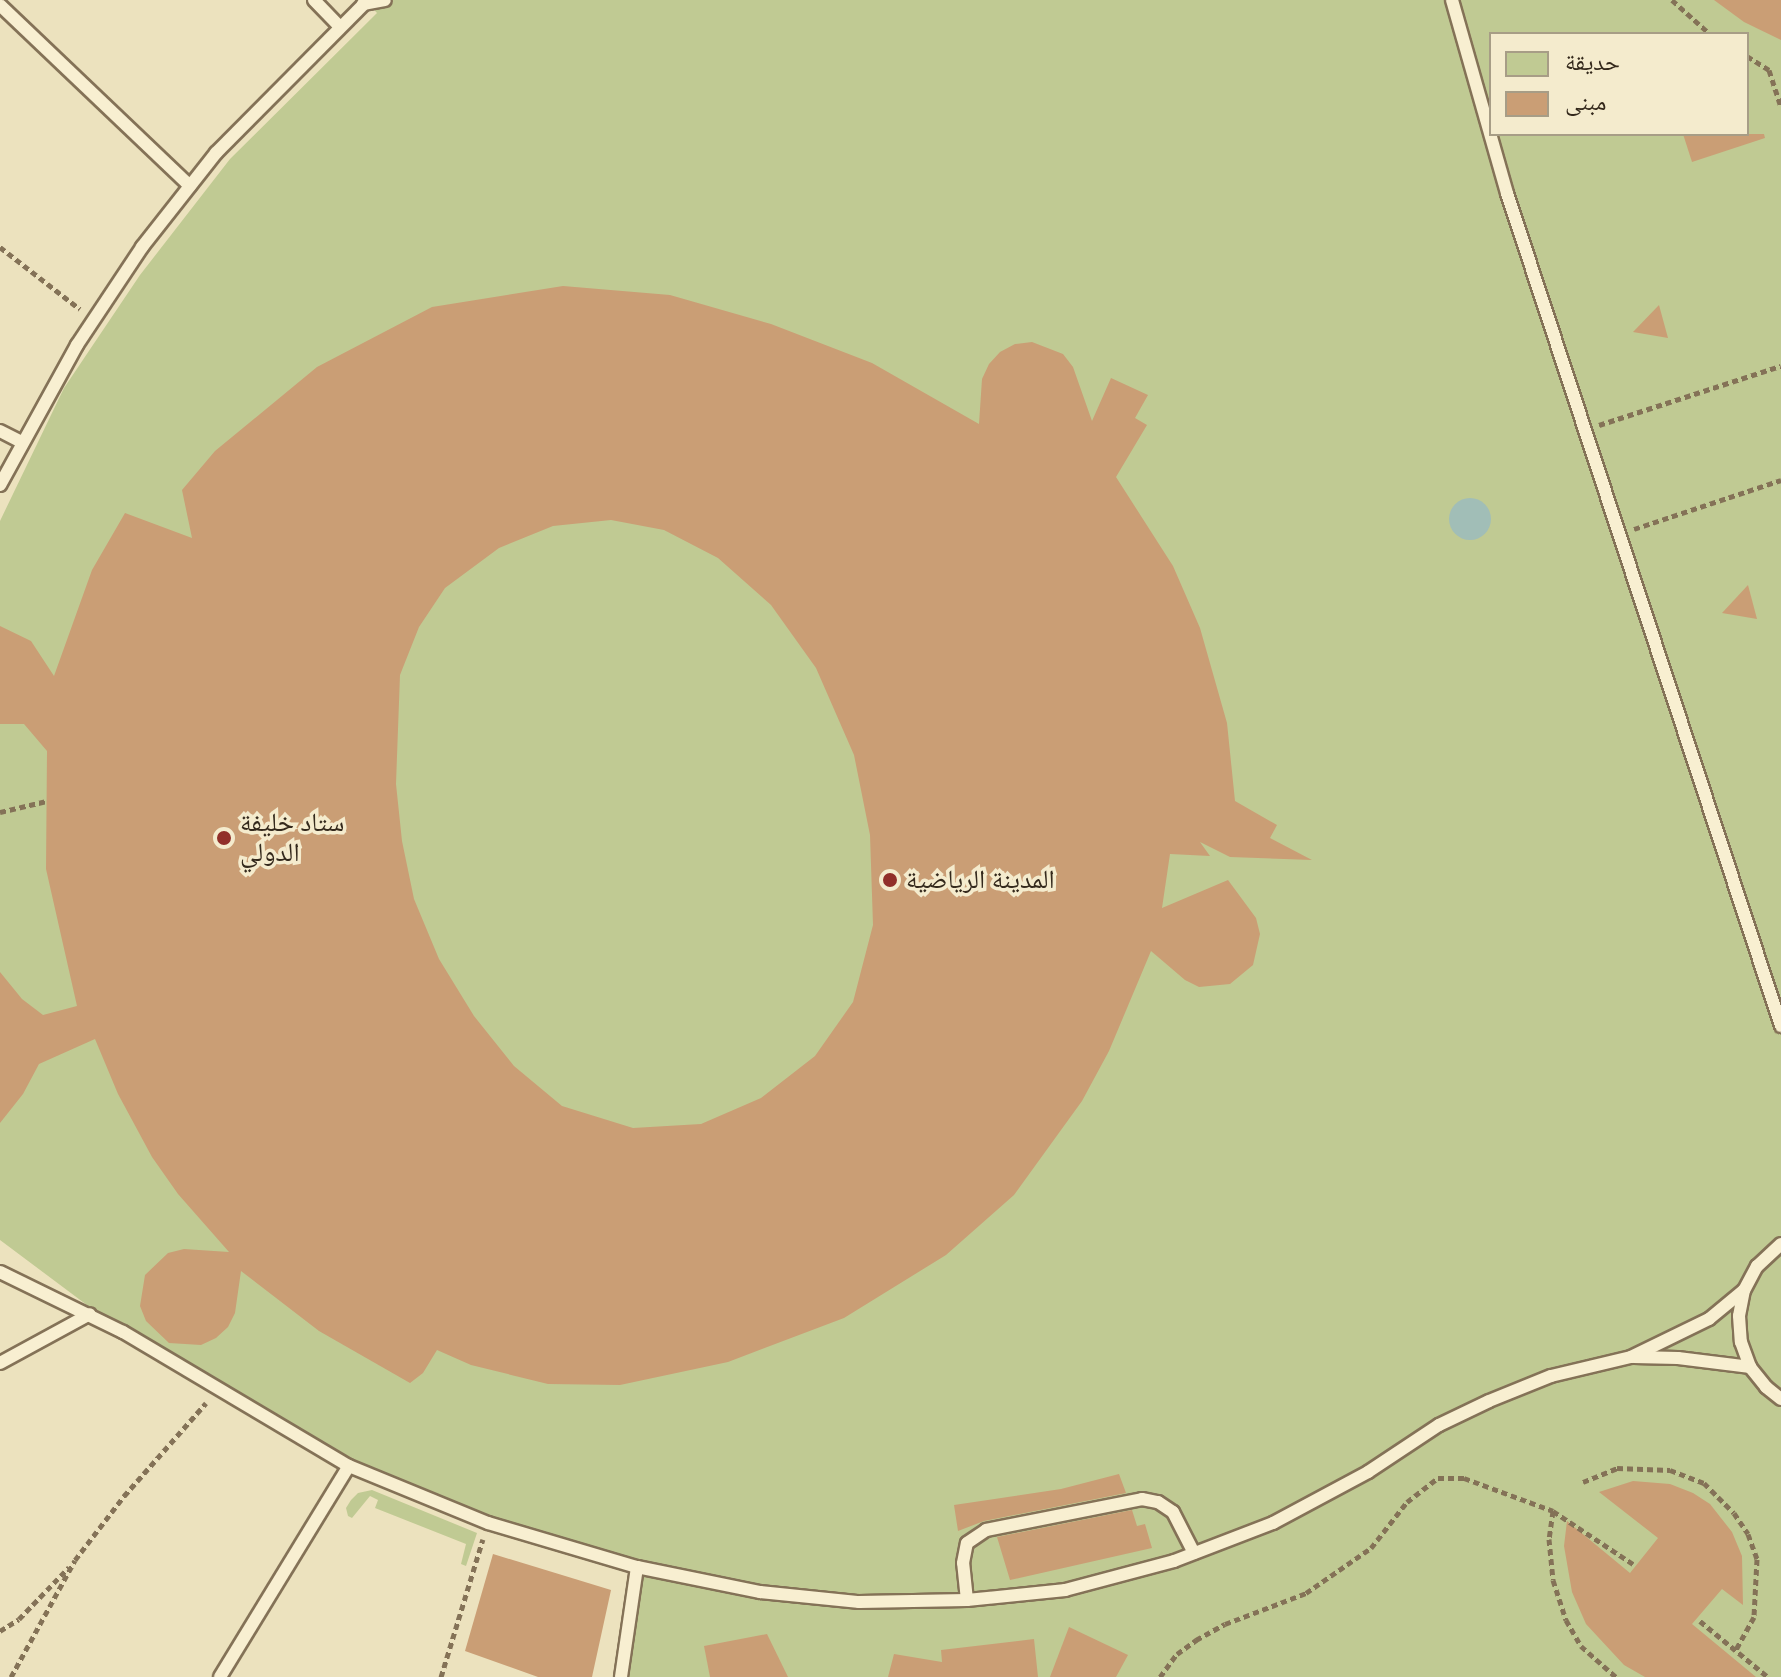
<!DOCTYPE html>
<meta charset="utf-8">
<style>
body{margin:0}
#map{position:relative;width:1781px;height:1677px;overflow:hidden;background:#ece2be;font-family:"Times New Roman","Noto Naskh Arabic",serif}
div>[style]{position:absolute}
.green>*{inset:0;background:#c0ca93}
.water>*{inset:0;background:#a1beb7}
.round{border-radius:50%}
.building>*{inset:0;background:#ca9e75}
.path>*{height:5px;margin-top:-2.5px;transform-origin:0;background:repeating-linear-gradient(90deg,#847257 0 6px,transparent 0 10px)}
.roads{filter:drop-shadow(2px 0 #847257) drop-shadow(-2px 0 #847257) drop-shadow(0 2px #847257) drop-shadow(0 -2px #847257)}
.lane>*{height:12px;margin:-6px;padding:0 6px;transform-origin:6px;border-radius:6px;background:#f8efd1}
.dots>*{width:22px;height:22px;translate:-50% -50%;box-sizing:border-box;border:4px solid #f4ebcd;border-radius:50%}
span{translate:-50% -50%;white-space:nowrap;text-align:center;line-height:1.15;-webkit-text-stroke:7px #f4ebcd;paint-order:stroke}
.poi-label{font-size:26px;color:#34291c}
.left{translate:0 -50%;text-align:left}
.legend{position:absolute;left:1489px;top:32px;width:260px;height:104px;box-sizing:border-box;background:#f4ebcd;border:2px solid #a79d86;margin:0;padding:10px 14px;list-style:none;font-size:24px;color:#34291c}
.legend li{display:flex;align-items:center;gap:16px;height:40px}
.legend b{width:40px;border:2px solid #a79d86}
</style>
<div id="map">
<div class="green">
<i style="clip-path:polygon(evenodd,365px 0,1781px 0,1781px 1677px,615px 1677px,643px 1564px,539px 1537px,397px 1488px,123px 1332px,0 1240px,0 521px,64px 388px,140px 275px,230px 159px,377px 13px,365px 0,1491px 34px,1747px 34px,1747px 134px,1491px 134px,1491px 34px)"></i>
<i style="clip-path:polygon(372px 1490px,477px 1533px,466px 1566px,461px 1564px,466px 1544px,375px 1508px,378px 1500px,370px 1496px,352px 1518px,348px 1516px,346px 1508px,351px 1500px,358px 1493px)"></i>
</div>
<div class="water">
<i class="round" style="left:1449px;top:498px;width:42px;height:42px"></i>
</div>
<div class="building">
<i style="clip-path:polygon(1714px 0,1781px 0,1781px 40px,1744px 22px)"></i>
<i style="clip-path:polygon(1683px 134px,1764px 134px,1765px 138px,1692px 162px)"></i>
<i style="clip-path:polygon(evenodd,563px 286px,670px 295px,771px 324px,872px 363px,979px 424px,982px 379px,989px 364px,1000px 352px,1015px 344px,1032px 342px,1063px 354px,1073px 367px,1092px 421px,1111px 378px,1148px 395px,1135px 418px,1147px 425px,1116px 477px,1173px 566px,1200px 628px,1227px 723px,1235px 801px,1277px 825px,1270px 838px,1312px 860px,1230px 857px,1200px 842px,1210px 856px,1170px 854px,1162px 908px,1228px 880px,1256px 918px,1260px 934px,1253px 965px,1230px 984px,1199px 987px,1185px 980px,1151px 951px,1109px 1051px,1082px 1101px,1014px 1195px,946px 1255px,844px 1318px,728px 1362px,620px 1385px,548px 1384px,471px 1365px,437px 1350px,423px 1373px,410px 1383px,319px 1331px,241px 1271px,235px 1313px,228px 1327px,216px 1338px,201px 1345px,169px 1343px,146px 1321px,140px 1306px,145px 1275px,168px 1253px,184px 1249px,229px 1252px,178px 1194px,152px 1157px,118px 1094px,95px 1039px,39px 1064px,23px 1094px,0 1123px,0 972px,22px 999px,43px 1015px,77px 1006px,46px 869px,47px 751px,24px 724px,0 724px,0 626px,31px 641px,54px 676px,92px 570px,125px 513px,192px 538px,182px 490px,215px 451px,317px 367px,432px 307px,563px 286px,611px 520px,664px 530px,718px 558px,771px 605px,816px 668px,854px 755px,870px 835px,873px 925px,853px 1002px,815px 1056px,761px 1098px,701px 1124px,633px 1128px,562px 1106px,514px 1066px,474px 1016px,439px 959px,414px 899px,402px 841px,396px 784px,400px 675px,419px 627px,445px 588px,499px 548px,553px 526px,611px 520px)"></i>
<i style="clip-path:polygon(1659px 305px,1668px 338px,1633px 332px)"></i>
<i style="clip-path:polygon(1748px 585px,1757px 619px,1722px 613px)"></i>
<i style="clip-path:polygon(1119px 1474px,1126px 1493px,984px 1521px,958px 1531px,954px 1505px,1061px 1489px)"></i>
<i style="clip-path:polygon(1633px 1481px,1670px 1484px,1693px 1493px,1710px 1504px,1732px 1532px,1742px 1556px,1743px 1605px,1722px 1589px,1692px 1624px,1756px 1677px,1645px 1677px,1624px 1665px,1586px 1624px,1572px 1592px,1564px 1546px,1567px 1521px,1630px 1573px,1658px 1538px,1599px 1492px)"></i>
<i style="clip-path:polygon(1132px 1510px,1137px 1526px,1145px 1524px,1152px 1548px,1010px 1580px,997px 1537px)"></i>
<i style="clip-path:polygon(493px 1554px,611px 1590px,592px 1677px,538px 1677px,465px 1651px)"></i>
<i style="clip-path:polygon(1069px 1627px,1128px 1655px,1116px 1677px,1050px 1677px)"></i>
<i style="clip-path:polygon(767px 1634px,788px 1677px,710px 1677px,704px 1646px)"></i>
<i style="clip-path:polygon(1034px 1639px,1038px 1677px,888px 1677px,894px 1654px,942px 1662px,941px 1650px)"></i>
</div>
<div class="path">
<i style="left:1672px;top:0;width:51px;rotate:41.8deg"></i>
<i style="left:1747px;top:56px;width:26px;rotate:32deg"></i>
<i style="left:1769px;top:70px;width:38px;rotate:72deg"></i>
<i style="left:0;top:247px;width:101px;rotate:37.8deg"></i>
<i style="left:1599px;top:425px;width:191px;rotate:-18deg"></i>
<i style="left:1634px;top:529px;width:155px;rotate:-18.4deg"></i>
<i style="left:0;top:812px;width:48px;rotate:-13.2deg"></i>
<i style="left:1583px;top:1482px;width:37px;rotate:-22deg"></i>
<i style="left:1617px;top:1468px;width:53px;rotate:2.2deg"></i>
<i style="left:1670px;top:1470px;width:36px;rotate:21deg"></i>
<i style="left:1704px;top:1483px;width:42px;rotate:45deg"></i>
<i style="left:1734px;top:1513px;width:25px;rotate:56deg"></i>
<i style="left:1748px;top:1534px;width:27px;rotate:70deg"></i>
<i style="left:1757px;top:1559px;width:58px;rotate:93deg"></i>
<i style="left:1754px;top:1617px;width:38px;rotate:119deg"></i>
<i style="left:1553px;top:1511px;width:96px;rotate:33.5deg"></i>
<i style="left:1700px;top:1621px;width:88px;rotate:39.5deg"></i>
<i style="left:0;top:1631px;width:22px;rotate:-32deg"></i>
<i style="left:19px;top:1619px;width:72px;rotate:-46.1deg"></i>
<i style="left:11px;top:1677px;width:133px;rotate:-61.3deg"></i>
<i style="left:75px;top:1560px;width:81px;rotate:-52.6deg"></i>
<i style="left:124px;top:1496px;width:124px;rotate:-48.6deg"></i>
<i style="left:441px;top:1677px;width:144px;rotate:-73.1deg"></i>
<i style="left:1160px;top:1677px;width:29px;rotate:-54deg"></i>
<i style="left:1177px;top:1654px;width:24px;rotate:-36deg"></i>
<i style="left:1196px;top:1640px;width:33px;rotate:-29deg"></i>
<i style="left:1225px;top:1624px;width:87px;rotate:-20.9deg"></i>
<i style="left:1306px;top:1593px;width:79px;rotate:-34.7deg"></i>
<i style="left:1371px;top:1548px;width:58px;rotate:-52deg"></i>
<i style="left:1407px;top:1502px;width:39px;rotate:-38deg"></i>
<i style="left:1438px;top:1478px;width:26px"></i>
<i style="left:1464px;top:1478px;width:95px;rotate:20.3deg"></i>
<i style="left:1553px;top:1511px;width:28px;rotate:98deg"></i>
<i style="left:1549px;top:1539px;width:41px;rotate:84.4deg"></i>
<i style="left:1553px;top:1580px;width:42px;rotate:72deg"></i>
<i style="left:1566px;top:1620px;width:30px;rotate:60deg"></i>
<i style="left:1581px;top:1646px;width:47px;rotate:41.5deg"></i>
</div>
<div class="roads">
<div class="lane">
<i style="left:314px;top:0;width:36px;rotate:46deg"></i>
<i style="left:1452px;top:0;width:201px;rotate:74.1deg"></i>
<i style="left:1507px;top:193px;width:877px;rotate:71.79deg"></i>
<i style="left:363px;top:4px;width:22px;rotate:-10deg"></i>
<i style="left:0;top:5px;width:262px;rotate:43.6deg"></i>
<i style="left:0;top:431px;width:25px;rotate:27deg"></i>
<i style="left:0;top:485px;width:160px;rotate:-61.2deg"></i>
<i style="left:77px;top:345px;width:118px;rotate:-56.4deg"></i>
<i style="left:142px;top:247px;width:120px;rotate:-51.8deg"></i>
<i style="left:216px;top:153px;width:216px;rotate:-45.2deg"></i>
<i style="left:1781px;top:1244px;width:33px;rotate:137deg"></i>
<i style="left:1757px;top:1266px;width:27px;rotate:118deg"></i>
<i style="left:1744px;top:1290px;width:26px;rotate:101deg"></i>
<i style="left:1739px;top:1316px;width:26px;rotate:86deg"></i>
<i style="left:1741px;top:1342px;width:27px;rotate:70deg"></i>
<i style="left:1750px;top:1367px;width:26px;rotate:51deg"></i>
<i style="left:1766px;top:1387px;width:19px;rotate:39deg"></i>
<i style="left:0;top:1272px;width:137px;rotate:26deg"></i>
<i style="left:123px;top:1332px;width:263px;rotate:30.7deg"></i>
<i style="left:349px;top:1466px;width:150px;rotate:22.3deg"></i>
<i style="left:488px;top:1523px;width:155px;rotate:16.5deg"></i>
<i style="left:637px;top:1567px;width:126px;rotate:11.5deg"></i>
<i style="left:760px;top:1592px;width:100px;rotate:5.8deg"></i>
<i style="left:859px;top:1602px;width:108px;rotate:-1.1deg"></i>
<i style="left:967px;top:1600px;width:99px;rotate:-5.8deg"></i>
<i style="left:1065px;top:1590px;width:113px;rotate:-14.9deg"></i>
<i style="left:1174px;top:1561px;width:106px;rotate:-21deg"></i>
<i style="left:1273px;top:1523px;width:108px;rotate:-28.2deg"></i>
<i style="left:1368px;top:1472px;width:85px;rotate:-33.5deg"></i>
<i style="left:1439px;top:1425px;width:55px;rotate:-25.6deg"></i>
<i style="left:1489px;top:1401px;width:67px;rotate:-22deg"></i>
<i style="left:1551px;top:1376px;width:82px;rotate:-13.4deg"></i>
<i style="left:1631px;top:1357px;width:87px;rotate:-26deg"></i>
<i style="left:1709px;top:1319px;width:45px;rotate:-39.6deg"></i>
<i style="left:1634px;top:1357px;width:44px;rotate:1.3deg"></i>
<i style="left:1678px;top:1358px;width:73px;rotate:7.1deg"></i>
<i style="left:0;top:1363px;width:102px;rotate:-28.6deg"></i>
<i style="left:967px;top:1600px;width:37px;rotate:-96deg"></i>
<i style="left:963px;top:1563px;width:20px;rotate:-79deg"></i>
<i style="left:967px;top:1543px;width:23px;rotate:-34deg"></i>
<i style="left:986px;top:1530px;width:159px;rotate:-11.2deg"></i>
<i style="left:1142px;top:1499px;width:16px;rotate:11deg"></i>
<i style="left:1158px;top:1502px;width:18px;rotate:34deg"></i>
<i style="left:1173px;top:1512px;width:46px;rotate:62.9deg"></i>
<i style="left:220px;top:1677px;width:247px;rotate:-58.6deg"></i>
<i style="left:621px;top:1677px;width:111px;rotate:-81.7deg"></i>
</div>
</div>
<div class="dots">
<i style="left:224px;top:838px;background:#912f29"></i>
<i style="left:890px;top:880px;background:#912f29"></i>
</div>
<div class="poi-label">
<span class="left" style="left:240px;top:838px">ستاد خليفة<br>الدولي</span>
<span class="left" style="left:906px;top:880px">المدينة الرياضية</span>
</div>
<ul class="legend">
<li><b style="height:22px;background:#c0ca93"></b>حديقة</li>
<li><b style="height:22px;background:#ca9e75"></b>مبنى</li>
</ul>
</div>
